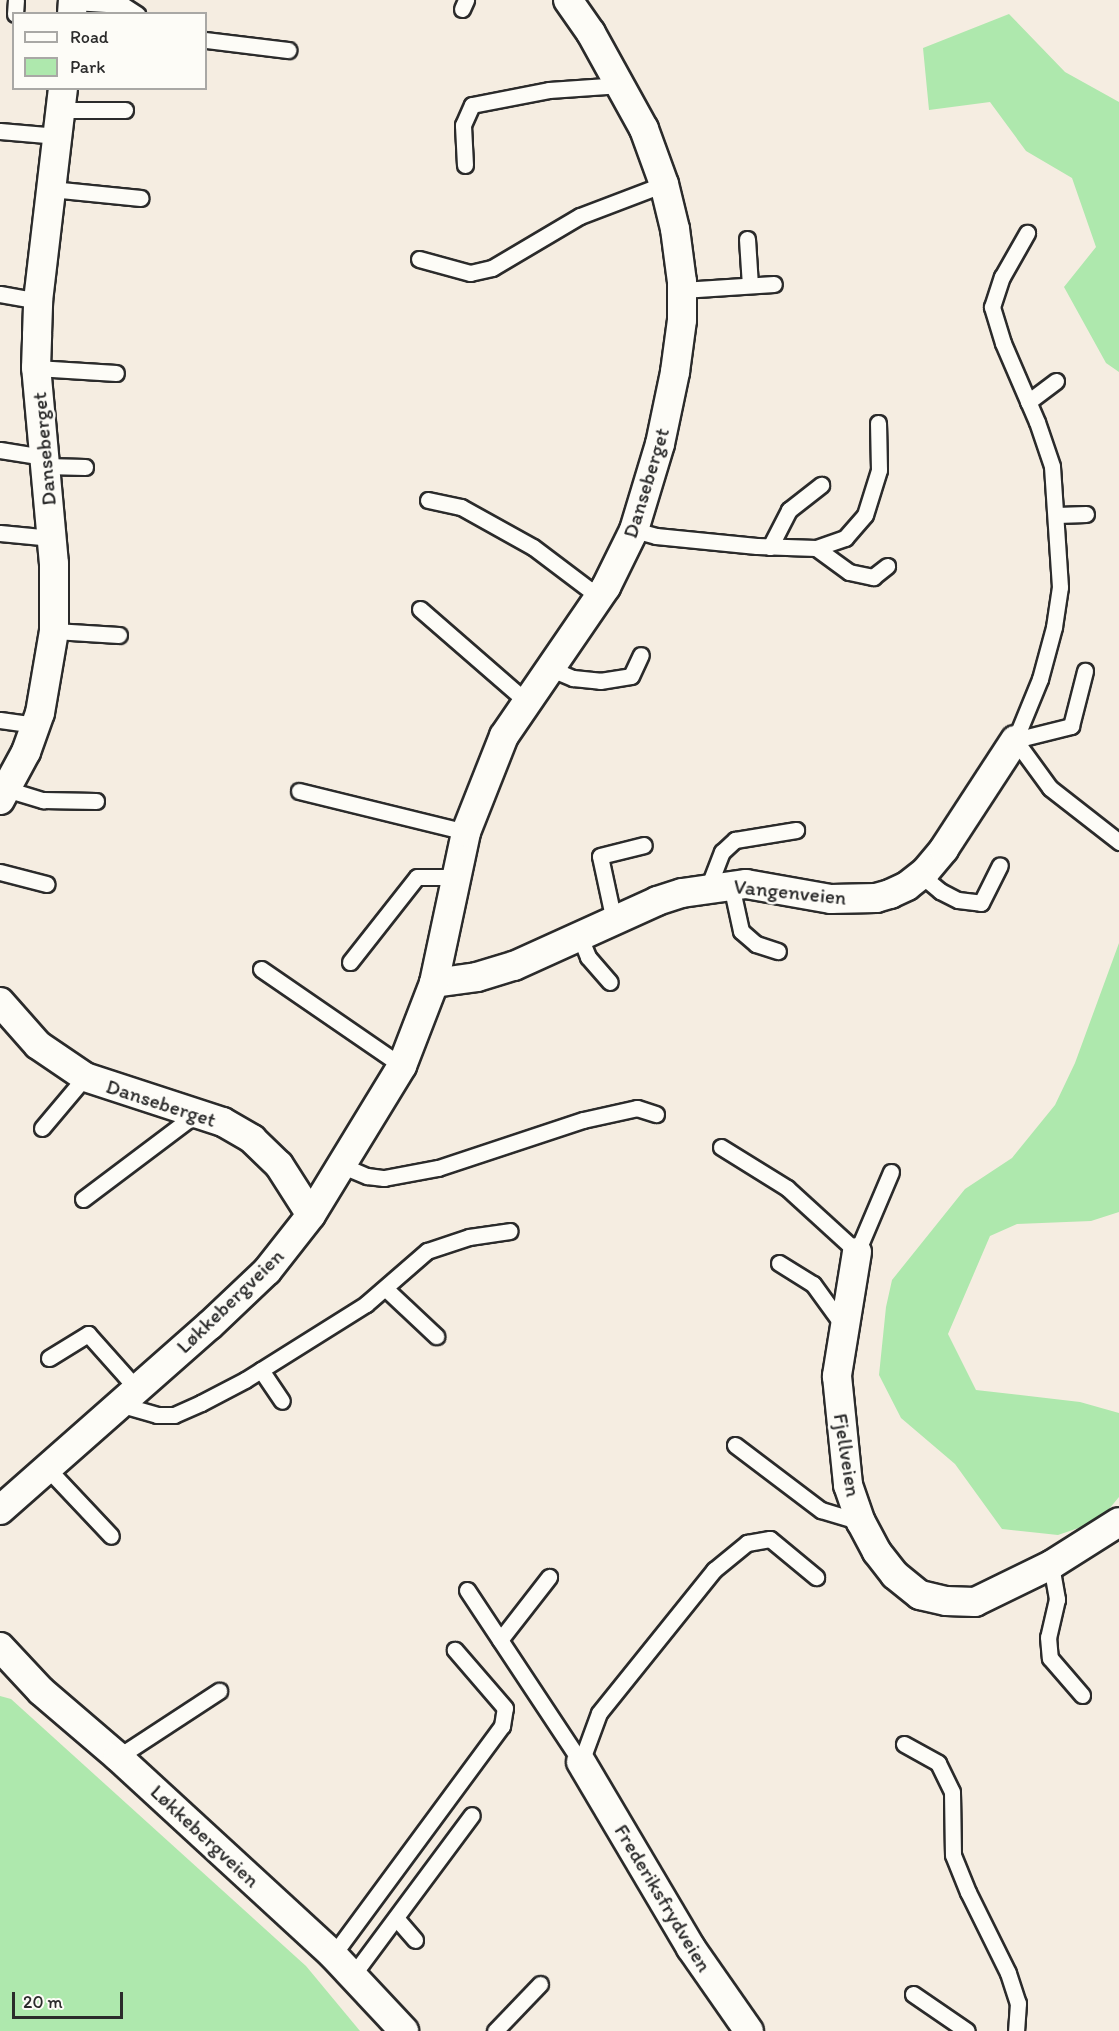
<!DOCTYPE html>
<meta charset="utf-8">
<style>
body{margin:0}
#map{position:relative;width:1119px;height:2031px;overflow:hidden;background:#f5ede1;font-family:Itim,sans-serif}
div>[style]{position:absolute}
.green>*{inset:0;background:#aee8ad}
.roads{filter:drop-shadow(2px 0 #2b2b2b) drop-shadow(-2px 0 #2b2b2b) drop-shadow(0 2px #2b2b2b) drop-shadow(0 -2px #2b2b2b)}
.lane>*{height:15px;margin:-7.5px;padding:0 7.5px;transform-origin:7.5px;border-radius:7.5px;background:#fdfcf7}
.street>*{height:28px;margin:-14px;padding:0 14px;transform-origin:14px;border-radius:14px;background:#fdfcf7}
span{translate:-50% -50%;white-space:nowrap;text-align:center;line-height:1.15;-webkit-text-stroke:5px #fdfcf7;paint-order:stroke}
.street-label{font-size:21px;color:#2b2b2b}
.legend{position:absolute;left:12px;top:12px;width:195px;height:78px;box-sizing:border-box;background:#fdfcf7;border:2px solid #a9a8a5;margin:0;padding:8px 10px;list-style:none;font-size:18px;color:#2b2b2b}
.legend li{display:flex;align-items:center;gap:12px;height:30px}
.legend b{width:30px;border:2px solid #a9a8a5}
.scale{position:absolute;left:12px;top:1992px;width:111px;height:27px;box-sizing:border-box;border:3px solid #2b2b2b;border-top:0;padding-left:8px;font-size:18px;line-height:21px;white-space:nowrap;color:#2b2b2b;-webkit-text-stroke:4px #fdfcf7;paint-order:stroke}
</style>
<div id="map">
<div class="green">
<i style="clip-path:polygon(1009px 14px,1065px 72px,1119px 102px,1119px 372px,1106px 363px,1064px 287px,1096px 247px,1072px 178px,1026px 151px,990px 102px,929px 110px,923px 48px)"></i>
<i style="clip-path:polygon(1119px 943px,1119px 1212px,1091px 1221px,1017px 1224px,990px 1236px,948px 1334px,976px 1390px,1080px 1402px,1119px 1413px,1119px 1497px,1099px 1521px,1058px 1535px,1002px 1529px,955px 1464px,901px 1418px,879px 1375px,886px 1307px,892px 1280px,965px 1189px,1012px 1158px,1055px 1105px,1075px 1063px)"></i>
<i style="clip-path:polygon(0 1696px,11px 1699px,306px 1966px,360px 2031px,0 2031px)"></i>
</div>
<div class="roads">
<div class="lane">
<i style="left:73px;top:2px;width:50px;rotate:3.4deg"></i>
<i style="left:123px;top:5px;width:17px;rotate:33deg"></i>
<i style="left:462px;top:9px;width:10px;rotate:-66deg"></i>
<i style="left:15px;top:14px;width:14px;rotate:-86deg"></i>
<i style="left:206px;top:40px;width:83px;rotate:7deg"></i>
<i style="left:61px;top:110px;width:64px"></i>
<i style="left:0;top:131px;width:58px;rotate:4.9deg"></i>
<i style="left:465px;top:165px;width:40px;rotate:-92.9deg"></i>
<i style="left:463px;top:125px;width:22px;rotate:-66deg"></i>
<i style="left:472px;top:105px;width:78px;rotate:-11deg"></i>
<i style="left:549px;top:90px;width:72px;rotate:-4deg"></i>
<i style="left:51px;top:189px;width:90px;rotate:5.7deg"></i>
<i style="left:747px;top:239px;width:46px;rotate:86.3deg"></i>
<i style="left:419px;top:259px;width:53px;rotate:15.4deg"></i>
<i style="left:470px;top:273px;width:23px;rotate:-13deg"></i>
<i style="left:492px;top:268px;width:102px;rotate:-30.6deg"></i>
<i style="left:580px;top:216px;width:90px;rotate:-20.9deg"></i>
<i style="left:682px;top:290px;width:92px;rotate:-3.7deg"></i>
<i style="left:0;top:294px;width:39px;rotate:10deg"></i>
<i style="left:36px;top:368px;width:80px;rotate:3.6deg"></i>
<i style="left:1028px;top:402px;width:35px;rotate:-37deg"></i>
<i style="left:0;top:450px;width:45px;rotate:9deg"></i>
<i style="left:45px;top:466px;width:40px;rotate:1.4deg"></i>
<i style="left:428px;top:500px;width:34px;rotate:12deg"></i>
<i style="left:461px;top:507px;width:82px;rotate:29.1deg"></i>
<i style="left:533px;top:547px;width:83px;rotate:37.1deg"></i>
<i style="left:1057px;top:515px;width:29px;rotate:-2deg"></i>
<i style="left:634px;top:530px;width:23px;rotate:15deg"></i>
<i style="left:656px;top:536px;width:101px;rotate:5.7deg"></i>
<i style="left:757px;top:546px;width:59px;rotate:1.9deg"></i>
<i style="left:816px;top:548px;width:31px;rotate:-19deg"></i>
<i style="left:845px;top:538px;width:30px;rotate:-49deg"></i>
<i style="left:865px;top:515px;width:47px;rotate:-72.7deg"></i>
<i style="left:879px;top:470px;width:47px;rotate:-91.2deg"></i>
<i style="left:0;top:533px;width:52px;rotate:5.5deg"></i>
<i style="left:770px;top:547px;width:42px;rotate:-62.8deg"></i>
<i style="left:789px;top:510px;width:41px;rotate:-38deg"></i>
<i style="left:816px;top:548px;width:41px;rotate:36deg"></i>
<i style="left:849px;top:572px;width:25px;rotate:12deg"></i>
<i style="left:873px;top:577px;width:18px;rotate:-38deg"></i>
<i style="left:420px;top:609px;width:140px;rotate:41deg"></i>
<i style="left:54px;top:631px;width:65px;rotate:3.5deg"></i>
<i style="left:549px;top:668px;width:26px;rotate:23deg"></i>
<i style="left:573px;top:678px;width:27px;rotate:6deg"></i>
<i style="left:600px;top:681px;width:31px;rotate:-9deg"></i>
<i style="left:631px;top:676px;width:23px;rotate:-65deg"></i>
<i style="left:0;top:720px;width:36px;rotate:8deg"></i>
<i style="left:1015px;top:740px;width:66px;rotate:-67.7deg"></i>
<i style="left:1040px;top:679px;width:54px;rotate:-74.9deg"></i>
<i style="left:1054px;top:627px;width:40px;rotate:-81.5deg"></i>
<i style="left:1060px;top:587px;width:121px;rotate:-93.8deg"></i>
<i style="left:1052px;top:466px;width:46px;rotate:-108.8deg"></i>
<i style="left:1037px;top:422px;width:86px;rotate:-113.3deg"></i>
<i style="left:1003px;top:343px;width:38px;rotate:-107deg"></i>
<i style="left:992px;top:307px;width:32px;rotate:-72deg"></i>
<i style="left:1002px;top:277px;width:51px;rotate:-60.4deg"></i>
<i style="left:1015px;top:740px;width:59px;rotate:53.9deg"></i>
<i style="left:1050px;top:788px;width:88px;rotate:38deg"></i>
<i style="left:1015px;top:740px;width:58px;rotate:-14deg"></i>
<i style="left:1071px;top:726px;width:57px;rotate:-75.7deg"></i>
<i style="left:6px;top:789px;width:39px;rotate:17deg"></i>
<i style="left:43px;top:800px;width:53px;rotate:1.1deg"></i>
<i style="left:299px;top:791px;width:172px;rotate:13.8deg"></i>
<i style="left:0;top:872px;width:48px;rotate:14.6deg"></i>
<i style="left:921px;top:875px;width:25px;rotate:40deg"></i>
<i style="left:940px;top:891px;width:20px;rotate:27deg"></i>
<i style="left:958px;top:900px;width:23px;rotate:7deg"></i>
<i style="left:981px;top:903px;width:42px;rotate:-63.4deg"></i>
<i style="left:731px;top:885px;width:47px;rotate:77.7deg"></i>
<i style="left:741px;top:931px;width:20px;rotate:41deg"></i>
<i style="left:756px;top:944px;width:23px;rotate:18deg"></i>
<i style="left:708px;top:888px;width:39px;rotate:-69deg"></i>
<i style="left:722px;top:852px;width:18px;rotate:-43deg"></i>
<i style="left:735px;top:840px;width:62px;rotate:-9.3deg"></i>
<i style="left:614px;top:921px;width:66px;rotate:-102.2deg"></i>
<i style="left:600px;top:856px;width:45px;rotate:-14deg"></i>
<i style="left:580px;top:937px;width:22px;rotate:68deg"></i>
<i style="left:588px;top:957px;width:33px;rotate:49deg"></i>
<i style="left:350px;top:962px;width:108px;rotate:-51.8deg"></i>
<i style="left:417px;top:877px;width:39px"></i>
<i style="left:261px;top:969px;width:171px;rotate:34.5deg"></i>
<i style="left:42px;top:1128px;width:67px;rotate:-49.9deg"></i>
<i style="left:721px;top:1147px;width:78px;rotate:31.8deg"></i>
<i style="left:787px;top:1188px;width:95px;rotate:42.4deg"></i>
<i style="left:857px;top:1252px;width:87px;rotate:-67deg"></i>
<i style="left:343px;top:1166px;width:26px;rotate:23deg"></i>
<i style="left:367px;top:1176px;width:17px;rotate:7deg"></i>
<i style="left:384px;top:1178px;width:55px;rotate:-10.5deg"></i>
<i style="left:438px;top:1168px;width:153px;rotate:-18.3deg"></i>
<i style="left:583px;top:1120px;width:55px;rotate:-12.5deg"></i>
<i style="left:637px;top:1108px;width:20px;rotate:18deg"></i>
<i style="left:83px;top:1199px;width:143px;rotate:-37deg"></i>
<i style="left:779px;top:1263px;width:40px;rotate:32deg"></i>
<i style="left:813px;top:1284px;width:53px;rotate:54.2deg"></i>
<i style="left:386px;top:1289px;width:69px;rotate:43.2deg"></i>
<i style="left:49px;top:1358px;width:46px;rotate:-31.6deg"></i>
<i style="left:88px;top:1334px;width:74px;rotate:48.3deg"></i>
<i style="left:261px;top:1370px;width:37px;rotate:56deg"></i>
<i style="left:119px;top:1404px;width:40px;rotate:16deg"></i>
<i style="left:157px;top:1415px;width:17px"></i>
<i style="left:174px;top:1415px;width:30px;rotate:-24deg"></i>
<i style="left:201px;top:1403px;width:50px;rotate:-27.6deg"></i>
<i style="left:245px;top:1380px;width:143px;rotate:-32.1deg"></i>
<i style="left:366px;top:1304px;width:81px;rotate:-41deg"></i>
<i style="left:427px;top:1251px;width:44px;rotate:-18.4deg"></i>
<i style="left:469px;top:1237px;width:41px;rotate:-8.3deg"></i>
<i style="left:735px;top:1445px;width:108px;rotate:37.1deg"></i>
<i style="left:821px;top:1510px;width:42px;rotate:16.7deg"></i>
<i style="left:47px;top:1468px;width:93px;rotate:46.7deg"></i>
<i style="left:1051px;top:1565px;width:35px;rotate:80deg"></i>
<i style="left:1057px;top:1599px;width:39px;rotate:103deg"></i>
<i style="left:1048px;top:1637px;width:21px;rotate:85deg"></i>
<i style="left:1050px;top:1658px;width:49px;rotate:49.1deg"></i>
<i style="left:467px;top:1590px;width:206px;rotate:56.5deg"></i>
<i style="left:500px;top:1640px;width:80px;rotate:-52.1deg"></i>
<i style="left:904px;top:1744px;width:39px;rotate:29deg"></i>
<i style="left:938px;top:1763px;width:32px;rotate:64deg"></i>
<i style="left:952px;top:1792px;width:63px;rotate:89.1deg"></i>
<i style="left:953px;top:1855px;width:40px;rotate:68deg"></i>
<i style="left:968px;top:1892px;width:90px;rotate:63.7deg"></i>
<i style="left:1008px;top:1973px;width:32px;rotate:72deg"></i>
<i style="left:1018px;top:2003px;width:28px;rotate:94deg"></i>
<i style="left:118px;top:1757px;width:121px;rotate:-33.2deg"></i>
<i style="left:581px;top:1762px;width:52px;rotate:-69.8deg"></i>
<i style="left:599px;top:1713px;width:184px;rotate:-51.2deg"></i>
<i style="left:714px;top:1570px;width:43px;rotate:-39.3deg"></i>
<i style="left:747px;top:1543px;width:23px;rotate:-10deg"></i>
<i style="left:770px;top:1539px;width:60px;rotate:39.6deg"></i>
<i style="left:396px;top:1918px;width:29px;rotate:49deg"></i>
<i style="left:333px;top:1955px;width:285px;rotate:-53.6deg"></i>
<i style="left:502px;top:1726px;width:18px;rotate:-81deg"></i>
<i style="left:505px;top:1708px;width:77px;rotate:-130.8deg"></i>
<i style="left:353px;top:1975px;width:199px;rotate:-53.4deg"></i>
<i style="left:913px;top:1994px;width:65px;rotate:34.4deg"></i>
<i style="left:495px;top:2031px;width:65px;rotate:-46.2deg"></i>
</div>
<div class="street">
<i style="left:72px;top:14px;width:14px;rotate:-86deg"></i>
<i style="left:0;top:800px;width:55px;rotate:-61.6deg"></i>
<i style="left:26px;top:752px;width:41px;rotate:-70.3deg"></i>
<i style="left:40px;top:713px;width:83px;rotate:-80.3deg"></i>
<i style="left:54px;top:631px;width:67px;rotate:-90deg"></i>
<i style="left:54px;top:564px;width:197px;rotate:-95.2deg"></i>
<i style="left:36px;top:368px;width:33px;rotate:-88deg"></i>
<i style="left:37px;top:335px;width:34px;rotate:-88deg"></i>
<i style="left:38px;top:301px;width:214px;rotate:-83.3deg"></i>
<i style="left:434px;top:983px;width:43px;rotate:-7.9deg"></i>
<i style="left:477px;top:977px;width:39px;rotate:-17deg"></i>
<i style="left:514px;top:966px;width:157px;rotate:-24.4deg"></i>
<i style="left:657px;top:901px;width:26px;rotate:-18deg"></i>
<i style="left:682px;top:893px;width:65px;rotate:-8deg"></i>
<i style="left:746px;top:884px;width:86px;rotate:10deg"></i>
<i style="left:831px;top:899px;width:45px;rotate:-1.3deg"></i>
<i style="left:876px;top:898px;width:15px;rotate:-16deg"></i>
<i style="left:890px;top:894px;width:19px;rotate:-25deg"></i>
<i style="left:907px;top:886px;width:23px;rotate:-38deg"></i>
<i style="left:925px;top:872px;width:30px;rotate:-50deg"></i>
<i style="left:944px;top:849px;width:130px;rotate:-56.9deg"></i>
<i style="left:0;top:1002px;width:57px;rotate:48.5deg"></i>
<i style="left:38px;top:1045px;width:57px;rotate:34.2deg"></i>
<i style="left:85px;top:1077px;width:145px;rotate:18.1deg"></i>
<i style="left:223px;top:1122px;width:34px;rotate:30deg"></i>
<i style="left:252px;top:1139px;width:37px;rotate:44deg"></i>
<i style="left:279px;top:1165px;width:59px;rotate:57.4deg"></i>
<i style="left:857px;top:1252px;width:126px;rotate:99.2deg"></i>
<i style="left:837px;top:1376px;width:110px;rotate:84.2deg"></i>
<i style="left:848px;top:1485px;width:39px;rotate:71deg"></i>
<i style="left:861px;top:1522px;width:34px;rotate:62deg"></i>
<i style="left:877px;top:1552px;width:29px;rotate:52deg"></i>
<i style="left:895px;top:1575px;width:32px;rotate:39deg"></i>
<i style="left:920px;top:1595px;width:27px;rotate:13deg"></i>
<i style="left:946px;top:1601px;width:29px;rotate:2deg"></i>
<i style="left:975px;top:1602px;width:85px;rotate:-26deg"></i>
<i style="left:1051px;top:1565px;width:80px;rotate:-32.3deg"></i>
<i style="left:0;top:1510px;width:280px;rotate:-41.4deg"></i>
<i style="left:210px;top:1325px;width:79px;rotate:-43.5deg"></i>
<i style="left:267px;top:1271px;width:71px;rotate:-51.8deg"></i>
<i style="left:311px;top:1215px;width:175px;rotate:-58.6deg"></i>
<i style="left:402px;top:1066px;width:89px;rotate:-68.9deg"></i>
<i style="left:434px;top:983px;width:154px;rotate:-78deg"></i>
<i style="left:466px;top:832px;width:103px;rotate:-68.4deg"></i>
<i style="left:504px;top:736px;width:181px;rotate:-55.6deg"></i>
<i style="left:606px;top:587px;width:64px;rotate:-63.8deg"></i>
<i style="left:634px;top:530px;width:90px;rotate:-73.2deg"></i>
<i style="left:660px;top:444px;width:74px;rotate:-78.2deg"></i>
<i style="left:675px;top:372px;width:52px;rotate:-82.3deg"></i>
<i style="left:682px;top:320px;width:38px;rotate:-90deg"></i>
<i style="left:682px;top:282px;width:53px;rotate:-97.5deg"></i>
<i style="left:675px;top:229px;width:46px;rotate:-103.7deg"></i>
<i style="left:664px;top:184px;width:59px;rotate:-110deg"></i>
<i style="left:644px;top:129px;width:110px;rotate:-118.9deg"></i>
<i style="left:591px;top:33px;width:40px;rotate:-124.9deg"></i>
<i style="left:0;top:1647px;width:60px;rotate:47deg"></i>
<i style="left:41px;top:1691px;width:101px;rotate:40.6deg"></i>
<i style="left:118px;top:1757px;width:292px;rotate:42.6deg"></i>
<i style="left:333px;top:1955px;width:104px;rotate:46.9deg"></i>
<i style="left:581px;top:1762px;width:216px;rotate:59.4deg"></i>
<i style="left:691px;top:1948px;width:101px;rotate:55.1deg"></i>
</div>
</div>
<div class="street-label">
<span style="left:44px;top:449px;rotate:-95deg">Danseberget</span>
<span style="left:646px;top:483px;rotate:-73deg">Danseberget</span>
<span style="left:790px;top:892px;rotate:6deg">Vangenveien</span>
<span style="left:161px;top:1103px;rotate:18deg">Danseberget</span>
<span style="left:230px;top:1301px;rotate:-44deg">Løkkebergveien</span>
<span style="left:847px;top:1455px;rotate:81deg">Fjellveien</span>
<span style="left:205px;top:1836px;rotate:43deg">Løkkebergveien</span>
<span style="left:663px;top:1898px;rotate:59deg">Frederiksfrydveien</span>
</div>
<ul class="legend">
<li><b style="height:8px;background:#fdfcf7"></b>Road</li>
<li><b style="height:16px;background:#aee8ad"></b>Park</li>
</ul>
<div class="scale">20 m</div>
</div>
